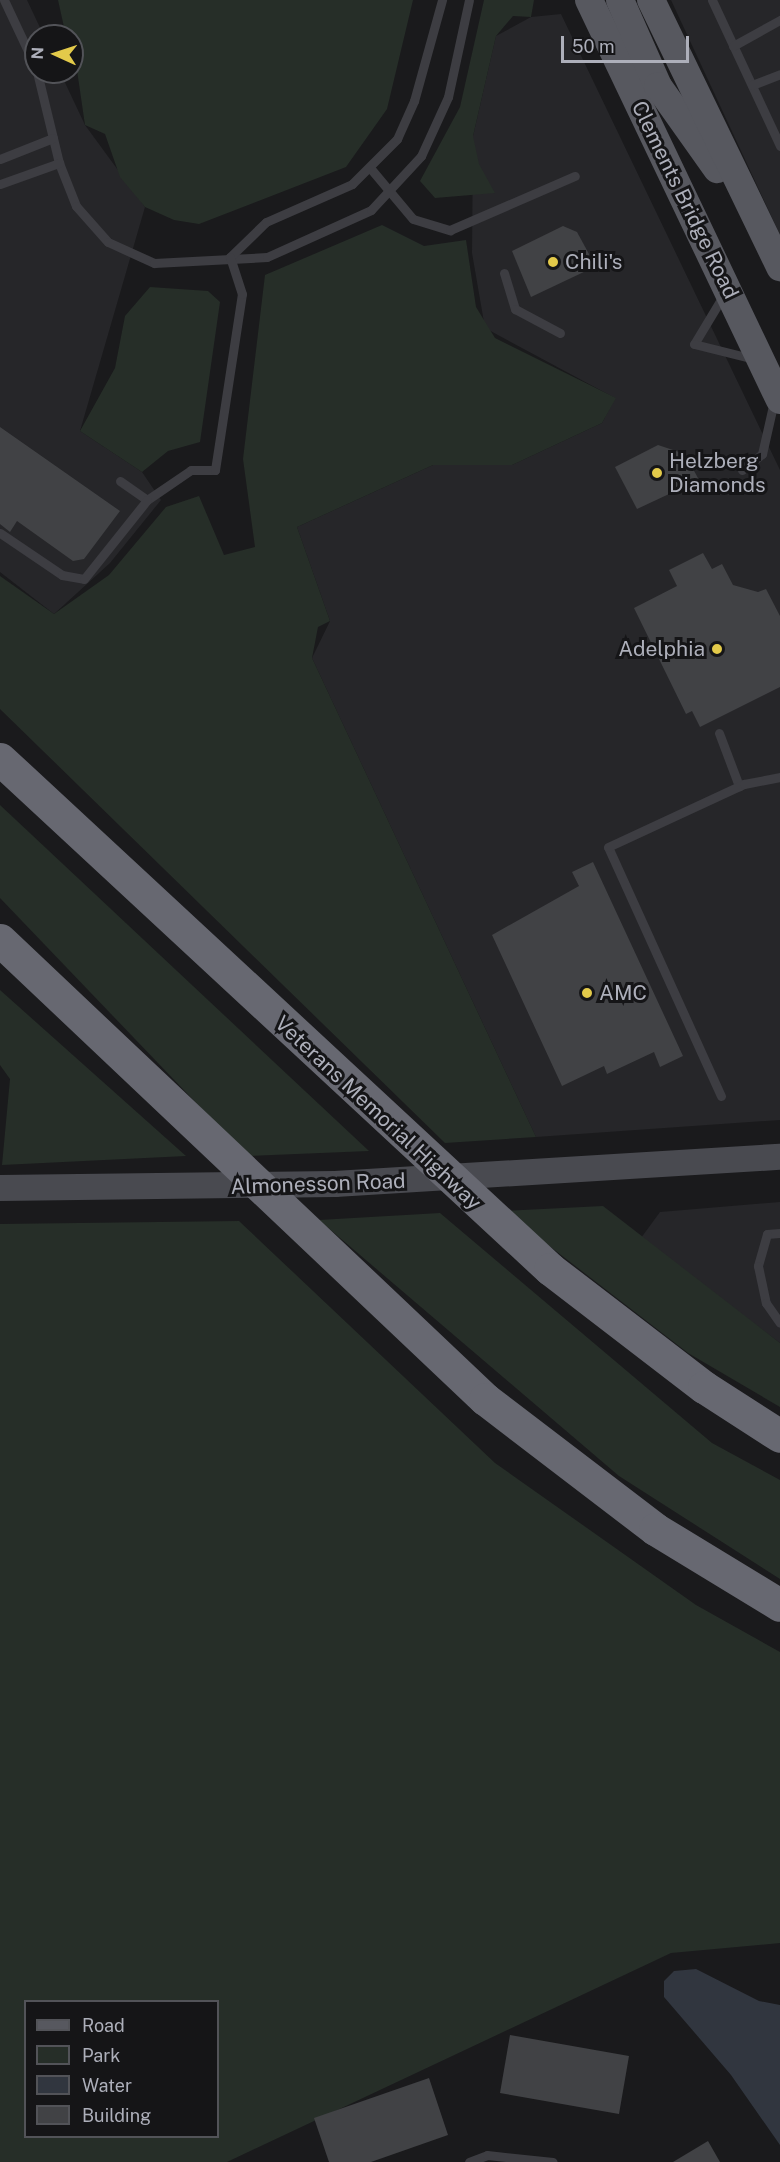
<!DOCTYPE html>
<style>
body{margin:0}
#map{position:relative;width:780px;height:2162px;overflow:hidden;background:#1a1a1c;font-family:"Public Sans",sans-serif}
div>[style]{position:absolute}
.built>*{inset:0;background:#262629}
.green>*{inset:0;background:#262e28}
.water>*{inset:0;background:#31363f}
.building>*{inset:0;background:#414245}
.service>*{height:9px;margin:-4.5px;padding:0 4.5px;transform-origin:4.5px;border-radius:4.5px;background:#3d3d42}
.secondary>*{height:26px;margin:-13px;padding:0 13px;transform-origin:13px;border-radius:13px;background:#494a50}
.primary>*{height:28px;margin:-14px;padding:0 14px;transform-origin:14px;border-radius:14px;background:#57585f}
.motorway>*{height:33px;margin:-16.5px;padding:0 16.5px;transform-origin:16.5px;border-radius:16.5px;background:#676871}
.dots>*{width:16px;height:16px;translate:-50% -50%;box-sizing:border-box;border:3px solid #151517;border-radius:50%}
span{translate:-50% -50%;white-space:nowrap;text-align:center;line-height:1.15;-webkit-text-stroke:6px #151517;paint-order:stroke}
.street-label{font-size:21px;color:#adafba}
.poi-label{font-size:21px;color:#adafba}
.left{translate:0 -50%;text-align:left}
.right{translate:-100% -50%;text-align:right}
.legend{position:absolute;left:24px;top:2000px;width:195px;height:138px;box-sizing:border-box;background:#151517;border:2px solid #525358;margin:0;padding:8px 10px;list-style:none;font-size:18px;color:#adafba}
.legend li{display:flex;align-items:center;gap:12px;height:30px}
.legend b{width:30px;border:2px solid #525358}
.north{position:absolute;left:24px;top:24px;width:60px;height:60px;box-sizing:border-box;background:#151517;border:2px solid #525358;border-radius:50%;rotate:273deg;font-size:16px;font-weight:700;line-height:24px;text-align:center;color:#adafba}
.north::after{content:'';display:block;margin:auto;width:21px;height:27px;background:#e3ca4a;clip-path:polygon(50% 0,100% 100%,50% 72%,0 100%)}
.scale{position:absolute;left:561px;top:36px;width:128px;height:27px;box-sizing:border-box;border:3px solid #adafba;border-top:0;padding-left:8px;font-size:18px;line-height:21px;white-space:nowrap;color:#adafba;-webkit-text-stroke:4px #151517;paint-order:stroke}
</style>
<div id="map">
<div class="built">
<i style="clip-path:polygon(0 0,27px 0,44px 36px,36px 36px,36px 72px,60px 72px,85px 125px,145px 207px,80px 431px,142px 472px,161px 500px,110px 563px,54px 614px,0 572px)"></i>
<i style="clip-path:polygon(671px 0,780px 0,780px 235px)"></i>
<i style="clip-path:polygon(561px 14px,780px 470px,780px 1120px,536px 1137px,312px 658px,330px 621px,297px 527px,433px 465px,512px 465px,602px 423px,615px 398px,485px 328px,472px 253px,473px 136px,496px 36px,531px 17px)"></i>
<i style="clip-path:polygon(780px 1202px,780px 1343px,641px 1238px,660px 1212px)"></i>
</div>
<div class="green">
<i style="clip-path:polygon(58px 0,413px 0,387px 109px,346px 167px,199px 224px,174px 220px,145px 207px,120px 177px,105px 134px,85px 125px,72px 36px,66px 36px)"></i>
<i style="clip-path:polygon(484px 0,534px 0,531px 17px,513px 16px,496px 36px,473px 136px,479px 164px,495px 193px,435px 198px,420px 181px,460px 107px)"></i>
<i style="clip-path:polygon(382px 225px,424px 246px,466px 240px,476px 307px,495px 338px,616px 398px,602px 423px,512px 465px,433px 465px,297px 527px,330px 621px,318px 627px,312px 658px,536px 1137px,445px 1143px,0 709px,0 576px,54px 614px,109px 575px,166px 507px,199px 496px,224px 555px,255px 547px,243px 459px,265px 275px)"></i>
<i style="clip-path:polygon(150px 287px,208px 291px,220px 302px,200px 442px,168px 451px,142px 472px,80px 431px,115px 368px,125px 316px)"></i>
<i style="clip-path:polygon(0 805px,369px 1151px,247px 1156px,0 898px)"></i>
<i style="clip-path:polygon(0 990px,186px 1156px,2px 1165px,10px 1079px,0 1065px)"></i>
<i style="clip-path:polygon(603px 1206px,780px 1343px,780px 1407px,688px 1353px,504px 1211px)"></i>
<i style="clip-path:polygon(440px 1213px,712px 1443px,780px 1480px,780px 1579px,619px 1476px,319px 1220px)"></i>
<i style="clip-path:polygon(evenodd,239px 1221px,495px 1463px,696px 1605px,780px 1652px,780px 1943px,671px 1953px,227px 2162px,0 2162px,0 1224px,239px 1221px,26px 2002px,218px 2002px,218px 2136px,26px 2136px,26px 2002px)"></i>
</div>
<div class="water">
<i style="clip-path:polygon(696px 1969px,759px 2001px,780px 2005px,780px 2145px,731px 2075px,664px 1997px,664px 1981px,674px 1971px)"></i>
</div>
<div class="building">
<i style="clip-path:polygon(563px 226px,577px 232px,589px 254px,588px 270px,531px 297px,512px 251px)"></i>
<i style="clip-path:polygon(0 427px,120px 511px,84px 559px,73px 561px,17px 521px,10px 532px,0 524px)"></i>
<i style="clip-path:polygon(658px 445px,685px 454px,699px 480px,637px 509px,615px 467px)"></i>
<i style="clip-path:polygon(703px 553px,712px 569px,722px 564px,733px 585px,758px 592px,766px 589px,780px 616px,780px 687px,700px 727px,692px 711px,686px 714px,634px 608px,677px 586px,669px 570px)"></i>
<i style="clip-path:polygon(593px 862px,683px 1056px,660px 1067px,654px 1052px,607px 1074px,604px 1066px,562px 1086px,492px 935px,579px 886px,572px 872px)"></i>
<i style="clip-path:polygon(510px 2035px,629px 2056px,619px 2114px,500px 2093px)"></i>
<i style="clip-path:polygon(429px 2078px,448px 2135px,371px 2162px,329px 2162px,314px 2118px)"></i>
<i style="clip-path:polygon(708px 2141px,720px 2162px,673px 2162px)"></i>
</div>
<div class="service">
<i style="left:4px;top:0;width:75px;rotate:64.8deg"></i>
<i style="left:712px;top:0;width:161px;rotate:65deg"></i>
<i style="left:733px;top:46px;width:54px;rotate:-29deg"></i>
<i style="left:37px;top:72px;width:94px;rotate:76.4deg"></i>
<i style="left:59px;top:163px;width:46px;rotate:68.4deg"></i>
<i style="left:76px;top:206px;width:48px;rotate:48.4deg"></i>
<i style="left:108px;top:242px;width:51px;rotate:24.5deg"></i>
<i style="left:154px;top:263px;width:113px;rotate:-3deg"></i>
<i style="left:267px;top:257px;width:114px;rotate:-24.3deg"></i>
<i style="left:371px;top:210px;width:74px;rotate:-47.2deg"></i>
<i style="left:421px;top:156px;width:65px;rotate:-65.4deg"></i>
<i style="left:448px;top:97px;width:99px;rotate:-77.8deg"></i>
<i style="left:752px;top:85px;width:30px;rotate:-21deg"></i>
<i style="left:0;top:159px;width:57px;rotate:-21.6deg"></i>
<i style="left:371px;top:169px;width:65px;rotate:50deg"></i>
<i style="left:413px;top:219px;width:39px;rotate:17deg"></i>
<i style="left:450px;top:230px;width:136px;rotate:-23.4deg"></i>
<i style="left:0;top:184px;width:63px;rotate:-19.6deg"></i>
<i style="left:230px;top:257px;width:50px;rotate:-44.2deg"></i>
<i style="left:266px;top:222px;width:94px;rotate:-23.8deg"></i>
<i style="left:352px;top:184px;width:64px;rotate:-45deg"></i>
<i style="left:397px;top:139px;width:42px;rotate:-65.9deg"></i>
<i style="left:414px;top:101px;width:105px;rotate:-74.5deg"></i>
<i style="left:504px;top:273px;width:38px;rotate:73deg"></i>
<i style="left:515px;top:309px;width:51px;rotate:28.1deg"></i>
<i style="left:723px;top:296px;width:56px;rotate:121.1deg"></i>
<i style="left:694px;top:344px;width:62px;rotate:14deg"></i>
<i style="left:742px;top:470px;width:26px;rotate:-39deg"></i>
<i style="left:762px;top:454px;width:54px;rotate:-77.2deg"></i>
<i style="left:120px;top:481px;width:33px;rotate:35deg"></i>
<i style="left:147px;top:500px;width:53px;rotate:-34.3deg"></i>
<i style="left:191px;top:470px;width:24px"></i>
<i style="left:215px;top:470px;width:178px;rotate:-81.3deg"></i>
<i style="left:242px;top:294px;width:39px;rotate:-108deg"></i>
<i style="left:0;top:533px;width:75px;rotate:34.1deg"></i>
<i style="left:62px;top:575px;width:22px;rotate:10deg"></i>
<i style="left:84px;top:579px;width:101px;rotate:-51.4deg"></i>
<i style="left:719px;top:733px;width:57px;rotate:69.3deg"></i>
<i style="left:721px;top:1096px;width:273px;rotate:-114.4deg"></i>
<i style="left:608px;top:847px;width:150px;rotate:-24.9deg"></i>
<i style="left:744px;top:784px;width:37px;rotate:-11deg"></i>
<i style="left:780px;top:1233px;width:13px;rotate:176deg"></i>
<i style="left:767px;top:1234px;width:33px;rotate:106deg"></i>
<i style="left:758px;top:1266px;width:38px;rotate:78deg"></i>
<i style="left:766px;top:1303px;width:24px;rotate:55deg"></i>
<i style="left:469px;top:2162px;width:19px;rotate:-21deg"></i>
<i style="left:487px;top:2155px;width:66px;rotate:6.1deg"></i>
</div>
<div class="secondary">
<i style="left:0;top:1188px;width:335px;rotate:-0.7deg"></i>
<i style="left:335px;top:1184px;width:446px;rotate:-3.5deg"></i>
</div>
<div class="primary">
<i style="left:589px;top:0;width:443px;rotate:64.5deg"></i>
<i style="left:620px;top:0;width:94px;rotate:66.2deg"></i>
<i style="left:658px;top:86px;width:102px;rotate:54.6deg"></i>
<i style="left:651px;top:0;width:297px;rotate:64.2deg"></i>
</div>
<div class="motorway">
<i style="left:0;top:759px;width:750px;rotate:42.84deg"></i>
<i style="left:550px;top:1269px;width:194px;rotate:37.5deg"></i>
<i style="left:704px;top:1387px;width:90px;rotate:32.8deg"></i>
<i style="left:0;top:940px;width:668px;rotate:43.42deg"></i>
<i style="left:485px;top:1399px;width:214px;rotate:37.4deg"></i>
<i style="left:655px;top:1529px;width:146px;rotate:31.3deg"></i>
</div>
<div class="dots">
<i style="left:553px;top:262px;background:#e3ca4a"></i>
<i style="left:657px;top:473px;background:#e3ca4a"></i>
<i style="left:717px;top:649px;background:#e3ca4a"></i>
<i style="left:587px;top:993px;background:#e3ca4a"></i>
</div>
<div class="street-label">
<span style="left:685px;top:200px;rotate:64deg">Clements Bridge Road</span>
<span style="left:378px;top:1113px;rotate:43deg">Veterans Memorial Highway</span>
<span style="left:318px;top:1184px;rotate:-2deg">Almonesson Road</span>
</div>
<div class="poi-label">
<span class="left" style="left:565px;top:262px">Chili's</span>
<span class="left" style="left:669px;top:473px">Helzberg<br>Diamonds</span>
<span class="right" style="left:705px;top:649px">Adelphia</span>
<span class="left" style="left:599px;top:993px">AMC</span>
</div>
<ul class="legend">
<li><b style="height:8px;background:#57585f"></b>Road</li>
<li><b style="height:16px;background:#262e28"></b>Park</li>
<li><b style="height:16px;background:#31363f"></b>Water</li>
<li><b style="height:16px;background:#414245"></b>Building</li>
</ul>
<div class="north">N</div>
<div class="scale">50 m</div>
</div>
